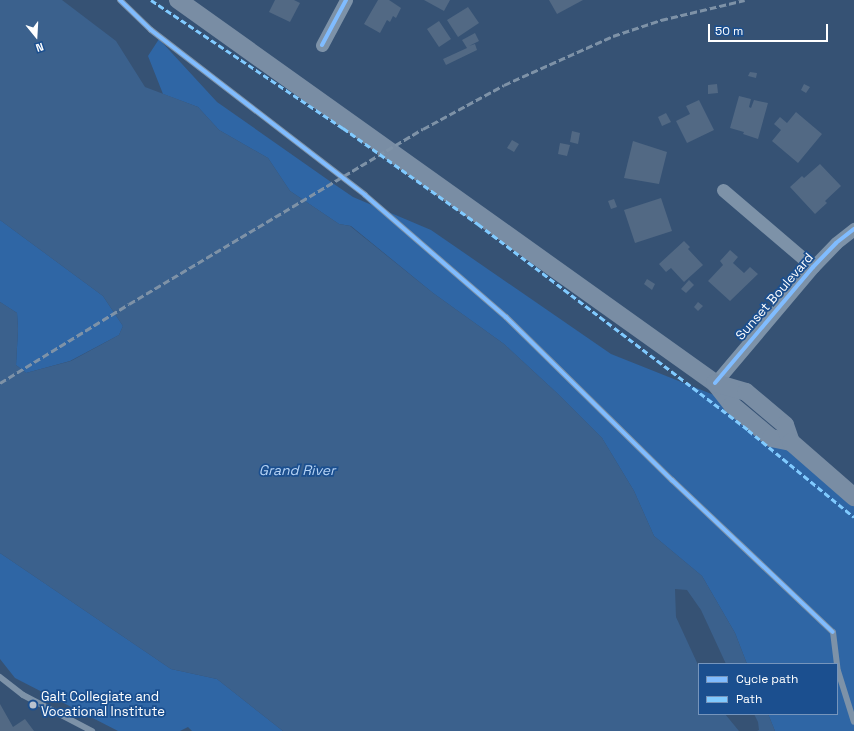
<!DOCTYPE html>
<style>
body{margin:0}
#map{position:relative;width:854px;height:731px;overflow:hidden;background:#365274;font-family:"Space Grotesk",sans-serif}
div>[style]{position:absolute}
.green>*{inset:0;background:#2f66a5}
.water>*{inset:0;background:#3b618d}
.building>*{inset:0;background:#526984}
.lane>*{height:6px;margin:-3px;padding:0 3px;transform-origin:3px;border-radius:3px;background:#7d92a8}
.street>*{height:13px;margin:-6.5px;padding:0 6.5px;transform-origin:6.5px;border-radius:6.5px;background:#7d92a8}
.secondary>*{height:18px;margin:-9px;padding:0 9px;transform-origin:9px;border-radius:9px;background:#798da4}
.rail>*{height:3px;margin-top:-1.5px;transform-origin:0;background:repeating-linear-gradient(90deg,#7e92a7 0 7px,transparent 0 10px)}
.quiet>*{height:3px;margin-top:-1.5px;transform-origin:0;background:repeating-linear-gradient(90deg,#80caff 0 6px,transparent 0 9px)}
.cycleway>*{height:4px;margin:-2px;padding:0 2px;transform-origin:2px;border-radius:2px;background:#80bcff}
.dots>*{width:11px;height:11px;translate:-50% -50%;box-sizing:border-box;border:2px solid #1b4f8f;border-radius:50%}
span{translate:-50% -50%;white-space:nowrap;text-align:center;line-height:1.15;-webkit-text-stroke:3.5px #1b4f8f;paint-order:stroke}
.street-label{font-size:13px;color:#fff}
.poi-label{font-size:13px;color:#fff}
.left{translate:0 -50%;text-align:left}
.water-label{font-size:14px;color:#b5d3f5;font-style:italic}
.legend{position:absolute;left:698px;top:663px;width:140px;height:52px;box-sizing:border-box;background:#1b4f8f;border:1px solid #7695bc;margin:0;padding:5px 7px;list-style:none;font-size:12px;color:#fff}
.legend li{display:flex;align-items:center;gap:8px;height:20px}
.legend b{width:20px;border:1px solid #7695bc}
.north{position:absolute;left:16px;top:16px;width:40px;height:40px;-webkit-text-stroke:3px #1b4f8f;paint-order:stroke;rotate:162deg;font-size:11px;font-weight:700;line-height:16px;text-align:center;color:#fff}
.north::after{content:'';display:block;margin:auto;width:14px;height:18px;background:#fff;clip-path:polygon(50% 0,100% 100%,50% 72%,0 100%)}
.scale{position:absolute;left:708px;top:24px;width:120px;height:18px;box-sizing:border-box;border:2px solid #fff;border-top:0;padding-left:5px;font-size:12px;line-height:14px;white-space:nowrap;color:#fff;-webkit-text-stroke:3px #1b4f8f;paint-order:stroke}
</style>
<div id="map">
<div class="green">
<i style="clip-path:polygon(159px 39px,217px 102px,331px 182px,353px 197px,431px 230px,611px 354px,719px 397px,756px 425px,854px 504px,854px 731px,775px 731px,768px 714px,837px 714px,837px 664px,747px 664px,735px 633px,702px 576px,654px 536px,634px 491px,602px 438px,558px 394px,504px 344px,433px 293px,351px 226px,339px 224px,290px 191px,268px 158px,219px 130px,198px 107px,163px 94px,148px 56px)"></i>
<i style="clip-path:polygon(0 220px,103px 296px,123px 326px,119px 335px,70px 361px,26px 373px,16px 365px,18px 329px,17px 313px,0 302px)"></i>
<i style="clip-path:polygon(0 553px,171px 669px,217px 679px,283px 731px,192px 731px,188px 727px,180px 731px,118px 731px,15px 678px,0 659px)"></i>
</div>
<div class="water">
<i style="clip-path:polygon(0 0,62px 0,116px 41px,145px 87px,198px 107px,219px 130px,268px 158px,290px 191px,339px 224px,350px 226px,433px 293px,504px 344px,558px 394px,602px 438px,634px 491px,654px 536px,702px 576px,735px 633px,747px 664px,726px 664px,701px 610px,687px 590px,675px 589px,676px 617px,699px 667px,699px 714px,725px 714px,739px 731px,283px 731px,217px 679px,171px 669px,0 553px,0 302px,17px 313px,18px 329px,16px 365px,26px 373px,71px 361px,119px 335px,123px 326px,103px 296px,0 220px)"></i>
<i style="clip-path:polygon(754px 714px,768px 714px,775px 731px,757px 731px,759px 730px,758px 722px)"></i>
</div>
<div class="building">
<i style="clip-path:polygon(275px 0,294px 0,300px 3px,290px 22px,269px 12px)"></i>
<i style="clip-path:polygon(378px 0,389px 0,401px 8px,396px 18px,393px 16px,390px 22px,387px 20px,380px 33px,364px 24px)"></i>
<i style="clip-path:polygon(424px 0,450px 0,444px 11px)"></i>
<i style="clip-path:polygon(549px 0,583px 0,557px 14px)"></i>
<i style="clip-path:polygon(468px 7px,479px 23px,458px 37px,447px 20px)"></i>
<i style="clip-path:polygon(439px 21px,451px 39px,439px 47px,427px 29px)"></i>
<i style="clip-path:polygon(475px 33px,479px 41px,469px 46px,475px 44px,477px 50px,446px 65px,443px 59px,467px 48px,462px 40px)"></i>
<i style="clip-path:polygon(750px 72px,757px 73px,756px 78px,748px 76px)"></i>
<i style="clip-path:polygon(717px 84px,718px 93px,708px 94px,708px 85px)"></i>
<i style="clip-path:polygon(804px 84px,810px 87px,806px 93px,801px 90px)"></i>
<i style="clip-path:polygon(739px 96px,751px 99px,749px 107px,751px 108px,754px 100px,768px 103px,758px 139px,743px 134px,744px 132px,730px 128px)"></i>
<i style="clip-path:polygon(699px 100px,714px 130px,687px 143px,676px 121px,690px 114px,686px 106px)"></i>
<i style="clip-path:polygon(796px 112px,822px 134px,798px 163px,772px 141px,781px 130px,774px 124px,780px 117px,787px 123px)"></i>
<i style="clip-path:polygon(666px 113px,671px 122px,662px 126px,658px 117px)"></i>
<i style="clip-path:polygon(572px 131px,580px 133px,578px 144px,570px 142px)"></i>
<i style="clip-path:polygon(512px 140px,519px 144px,514px 152px,507px 148px)"></i>
<i style="clip-path:polygon(633px 141px,667px 152px,659px 184px,624px 178px)"></i>
<i style="clip-path:polygon(560px 143px,570px 145px,567px 156px,558px 154px)"></i>
<i style="clip-path:polygon(820px 164px,841px 186px,825px 201px,827px 203px,815px 214px,790px 187px,802px 176px,804px 178px)"></i>
<i style="clip-path:polygon(661px 198px,672px 231px,635px 243px,624px 210px)"></i>
<i style="clip-path:polygon(614px 199px,617px 207px,611px 209px,608px 201px)"></i>
<i style="clip-path:polygon(684px 241px,690px 247px,688px 249px,703px 265px,684px 282px,671px 268px,666px 272px,659px 264px)"></i>
<i style="clip-path:polygon(730px 250px,738px 257px,733px 263px,744px 273px,750px 267px,758px 274px,730px 301px,708px 281px,723px 265px,720px 261px)"></i>
<i style="clip-path:polygon(647px 279px,655px 284px,652px 290px,644px 284px)"></i>
<i style="clip-path:polygon(689px 280px,694px 285px,686px 293px,681px 289px)"></i>
<i style="clip-path:polygon(698px 302px,703px 306px,698px 311px,694px 307px)"></i>
<i style="clip-path:polygon(0 704px,13px 727px,25px 719px,34px 731px,0 731px)"></i>
</div>
<div class="lane">
<i style="left:120px;top:0;width:43px;rotate:44.1deg"></i>
<i style="left:151px;top:30px;width:270px;rotate:37.6deg"></i>
<i style="left:365px;top:195px;width:186px;rotate:40.9deg"></i>
<i style="left:506px;top:317px;width:233px;rotate:44.5deg"></i>
<i style="left:672px;top:480px;width:221px;rotate:43.4deg"></i>
<i style="left:833px;top:632px;width:39px;rotate:83deg"></i>
<i style="left:838px;top:671px;width:53px;rotate:72.6deg"></i>
<i style="left:0;top:677px;width:29px;rotate:38deg"></i>
<i style="left:23px;top:695px;width:78px;rotate:27.6deg"></i>
</div>
<div class="street">
<i style="left:322px;top:45px;width:51px;rotate:-61.9deg"></i>
<i style="left:723px;top:190px;width:118px;rotate:40.5deg"></i>
<i style="left:715px;top:383px;width:152px;rotate:-49.8deg"></i>
<i style="left:813px;top:267px;width:33px;rotate:-46deg"></i>
<i style="left:836px;top:243px;width:23px;rotate:-38deg"></i>
</div>
<div class="secondary">
<i style="left:178px;top:0;width:660px;rotate:35.5deg"></i>
<i style="left:715px;top:383px;width:28px;rotate:52deg"></i>
<i style="left:732px;top:405px;width:51px;rotate:40.2deg"></i>
<i style="left:771px;top:438px;width:20px;rotate:11deg"></i>
<i style="left:715px;top:383px;width:32px;rotate:16deg"></i>
<i style="left:746px;top:392px;width:51px;rotate:40.2deg"></i>
<i style="left:785px;top:425px;width:18px;rotate:71deg"></i>
<i style="left:791px;top:442px;width:84px;rotate:41.1deg"></i>
</div>
<div class="rail">
<i style="left:0;top:383px;width:151px;rotate:-31.5deg"></i>
<i style="left:129px;top:304px;width:342px;rotate:-30.8deg"></i>
<i style="left:423px;top:129px;width:92px;rotate:-28.5deg"></i>
<i style="left:504px;top:85px;width:120px;rotate:-24.2deg"></i>
<i style="left:613px;top:36px;width:51px;rotate:-18.4deg"></i>
<i style="left:661px;top:20px;width:86px;rotate:-13.4deg"></i>
</div>
<div class="quiet">
<i style="left:151px;top:0;width:231px;rotate:33.7deg"></i>
<i style="left:343px;top:128px;width:166px;rotate:35.4deg"></i>
<i style="left:478px;top:224px;width:340px;rotate:37.3deg"></i>
<i style="left:748px;top:430px;width:137px;rotate:39.4deg"></i>
</div>
<div class="cycleway">
<i style="left:120px;top:0;width:43px;rotate:44.1deg"></i>
<i style="left:151px;top:30px;width:270px;rotate:37.6deg"></i>
<i style="left:365px;top:195px;width:186px;rotate:40.9deg"></i>
<i style="left:506px;top:317px;width:233px;rotate:44.5deg"></i>
<i style="left:672px;top:480px;width:221px;rotate:43.4deg"></i>
<i style="left:322px;top:45px;width:51px;rotate:-61.9deg"></i>
<i style="left:715px;top:383px;width:152px;rotate:-49.8deg"></i>
<i style="left:813px;top:267px;width:33px;rotate:-46deg"></i>
<i style="left:836px;top:243px;width:23px;rotate:-38deg"></i>
</div>
<div class="dots">
<i style="left:33px;top:705px;background:#b9c2ce"></i>
</div>
<div class="street-label">
<span style="left:775px;top:297px;rotate:-49deg">Sunset Boulevard</span>
</div>
<div class="poi-label">
<span class="left" style="left:41px;top:705px">Galt Collegiate and<br>Vocational Institute</span>
</div>
<div class="water-label">
<span style="left:297px;top:470px">Grand River</span>
</div>
<ul class="legend">
<li><b style="height:5px;background:#80bcff"></b>Cycle path</li>
<li><b style="height:5px;background:#80caff"></b>Path</li>
</ul>
<div class="north">N</div>
<div class="scale">50 m</div>
</div>
